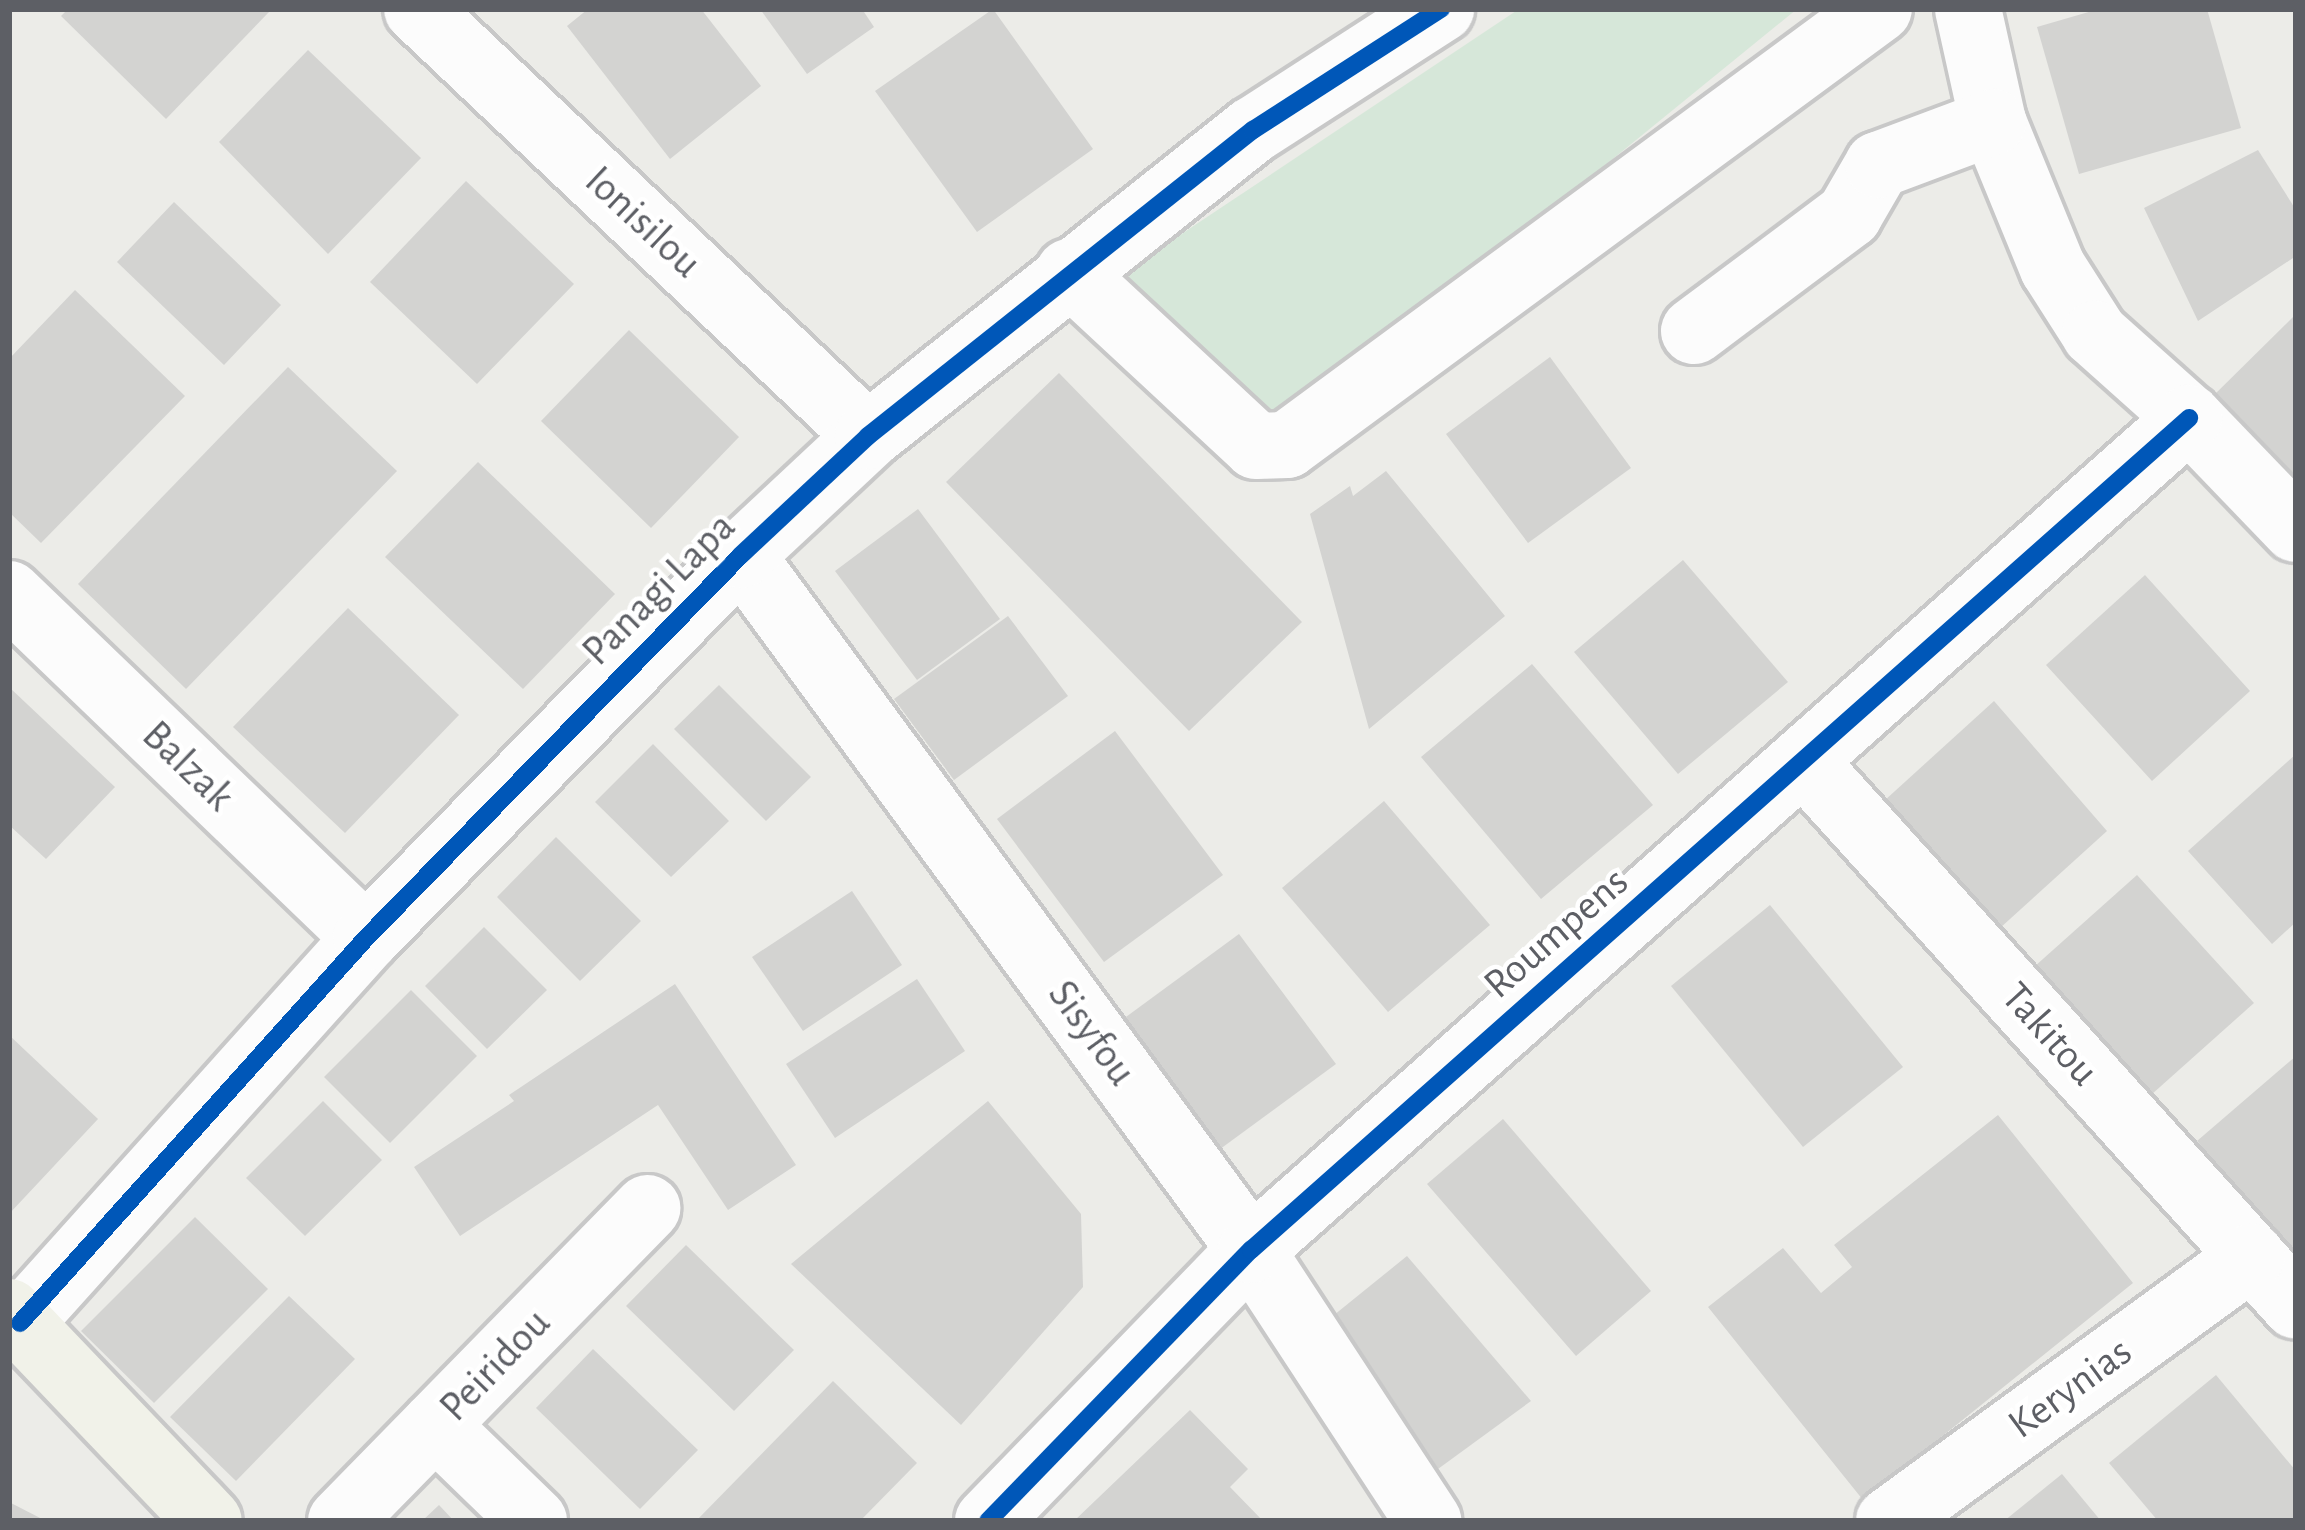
<!DOCTYPE html>
<style>
body{margin:0}
#map{position:relative;width:2305px;height:1530px;overflow:hidden;background:#ecece8;font-family:"Alegreya Sans",sans-serif}
div>[style]{position:absolute}
.green>*{inset:0;background:#d6e7d9}
.building>*{inset:0;background:#d3d3d1}
.roads{filter:drop-shadow(3px 0 #c8c8c8) drop-shadow(-3px 0 #c8c8c8) drop-shadow(0 3px #c8c8c8) drop-shadow(0 -3px #c8c8c8)}
.minor>*{height:66px;margin:-33px;padding:0 33px;transform-origin:33px;border-radius:33px;background:#fcfcfc}
.major>*{height:66px;margin:-33px;padding:0 33px;transform-origin:33px;border-radius:33px;background:#f1f2e9}
.cycleway>*{height:18px;margin:-9px;padding:0 9px;transform-origin:9px;border-radius:9px;background:#0057b8}
span{translate:-50% -50%;white-space:nowrap;text-align:center;line-height:1.15;-webkit-text-stroke:9px #fff;paint-order:stroke}
.street-label{font-size:42px;color:#5d5f65}
.frame{position:absolute;inset:0;border:12px solid #5d5f65;pointer-events:none}
</style>
<div id="map">
<div class="green">
<i style="clip-path:polygon(1519px 9px,1797px 9px,1302px 412px,1265px 417px,1200px 378px,1123px 273px)"></i>
</div>
<div class="building">
<i style="clip-path:polygon(68px 9px,265px 9px,269px 12px,166px 119px,61px 16px)"></i>
<i style="clip-path:polygon(588px 9px,701px 9px,761px 86px,670px 159px,567px 26px)"></i>
<i style="clip-path:polygon(760px 9px,862px 9px,874px 27px,807px 74px)"></i>
<i style="clip-path:polygon(993px 9px,1093px 149px,977px 232px,875px 91px)"></i>
<i style="clip-path:polygon(2099px 9px,2207px 9px,2241px 128px,2079px 174px,2037px 27px)"></i>
<i style="clip-path:polygon(308px 50px,421px 158px,328px 254px,219px 142px)"></i>
<i style="clip-path:polygon(2258px 150px,2296px 210px,2296px 256px,2198px 321px,2144px 208px)"></i>
<i style="clip-path:polygon(466px 181px,574px 284px,477px 384px,370px 282px)"></i>
<i style="clip-path:polygon(174px 202px,281px 305px,224px 365px,117px 262px)"></i>
<i style="clip-path:polygon(75px 290px,185px 396px,41px 543px,9px 512px,9px 359px)"></i>
<i style="clip-path:polygon(2296px 314px,2296px 485px,2210px 399px)"></i>
<i style="clip-path:polygon(629px 330px,739px 437px,651px 528px,541px 421px)"></i>
<i style="clip-path:polygon(1550px 357px,1631px 468px,1528px 543px,1446px 434px)"></i>
<i style="clip-path:polygon(288px 367px,397px 471px,186px 689px,78px 584px)"></i>
<i style="clip-path:polygon(1059px 373px,1302px 622px,1189px 731px,946px 482px)"></i>
<i style="clip-path:polygon(478px 462px,615px 594px,523px 689px,385px 557px)"></i>
<i style="clip-path:polygon(1386px 471px,1505px 616px,1369px 729px,1310px 514px,1350px 486px,1353px 496px)"></i>
<i style="clip-path:polygon(918px 509px,1000px 619px,917px 680px,835px 571px)"></i>
<i style="clip-path:polygon(1683px 560px,1788px 682px,1678px 774px,1574px 652px)"></i>
<i style="clip-path:polygon(2145px 575px,2250px 691px,2152px 781px,2046px 665px)"></i>
<i style="clip-path:polygon(348px 608px,459px 715px,345px 833px,233px 727px)"></i>
<i style="clip-path:polygon(1008px 616px,1068px 696px,954px 780px,894px 699px)"></i>
<i style="clip-path:polygon(1532px 664px,1653px 805px,1541px 899px,1421px 757px)"></i>
<i style="clip-path:polygon(719px 685px,811px 777px,766px 821px,674px 729px)"></i>
<i style="clip-path:polygon(9px 687px,115px 787px,46px 859px,9px 825px)"></i>
<i style="clip-path:polygon(1994px 701px,2107px 831px,1989px 938px,1873px 811px)"></i>
<i style="clip-path:polygon(1115px 731px,1223px 875px,1104px 962px,997px 819px)"></i>
<i style="clip-path:polygon(653px 744px,729px 821px,671px 877px,595px 802px)"></i>
<i style="clip-path:polygon(2296px 754px,2296px 922px,2272px 944px,2188px 851px)"></i>
<i style="clip-path:polygon(1384px 801px,1490px 925px,1388px 1012px,1282px 888px)"></i>
<i style="clip-path:polygon(556px 837px,641px 921px,580px 981px,497px 897px)"></i>
<i style="clip-path:polygon(2137px 875px,2254px 1003px,2142px 1103px,2026px 974px)"></i>
<i style="clip-path:polygon(852px 891px,902px 965px,803px 1031px,752px 957px)"></i>
<i style="clip-path:polygon(1770px 905px,1903px 1067px,1803px 1147px,1671px 986px)"></i>
<i style="clip-path:polygon(484px 927px,547px 990px,487px 1049px,425px 986px)"></i>
<i style="clip-path:polygon(1239px 934px,1336px 1064px,1212px 1155px,1115px 1025px)"></i>
<i style="clip-path:polygon(917px 979px,965px 1051px,835px 1138px,786px 1064px)"></i>
<i style="clip-path:polygon(675px 984px,796px 1165px,728px 1210px,658px 1105px,460px 1236px,414px 1167px,514px 1101px,509px 1095px)"></i>
<i style="clip-path:polygon(411px 990px,477px 1056px,390px 1143px,324px 1077px)"></i>
<i style="clip-path:polygon(9px 1035px,98px 1119px,9px 1214px)"></i>
<i style="clip-path:polygon(2296px 1056px,2296px 1256px,2197px 1141px)"></i>
<i style="clip-path:polygon(323px 1101px,382px 1160px,305px 1236px,246px 1178px)"></i>
<i style="clip-path:polygon(988px 1101px,1081px 1214px,1083px 1287px,961px 1425px,791px 1264px)"></i>
<i style="clip-path:polygon(1998px 1115px,2133px 1283px,1863px 1500px,1708px 1307px,1783px 1248px,1821px 1293px,1852px 1267px,1834px 1245px)"></i>
<i style="clip-path:polygon(1503px 1119px,1651px 1291px,1576px 1356px,1427px 1184px)"></i>
<i style="clip-path:polygon(195px 1217px,268px 1289px,154px 1403px,81px 1331px)"></i>
<i style="clip-path:polygon(686px 1245px,794px 1350px,734px 1411px,626px 1306px)"></i>
<i style="clip-path:polygon(1407px 1256px,1531px 1401px,1427px 1477px,1318px 1328px)"></i>
<i style="clip-path:polygon(289px 1296px,355px 1359px,236px 1481px,170px 1417px)"></i>
<i style="clip-path:polygon(593px 1349px,698px 1450px,640px 1509px,536px 1408px)"></i>
<i style="clip-path:polygon(2216px 1375px,2296px 1471px,2296px 1521px,2158px 1521px,2109px 1463px)"></i>
<i style="clip-path:polygon(833px 1381px,917px 1463px,860px 1521px,696px 1521px)"></i>
<i style="clip-path:polygon(1190px 1410px,1248px 1469px,1230px 1487px,1263px 1521px,1074px 1521px)"></i>
<i style="clip-path:polygon(2062px 1474px,2101px 1521px,2004px 1521px)"></i>
<i style="clip-path:polygon(9px 1502px,46px 1521px,9px 1521px)"></i>
<i style="clip-path:polygon(439px 1505px,454px 1521px,422px 1521px)"></i>
</div>
<div class="roads">
<div class="minor">
<i style="left:417px;top:9px;width:621px;rotate:43.43deg"></i>
<i style="left:1968px;top:9px;width:116px;rotate:77.5deg"></i>
<i style="left:1993px;top:122px;width:158px;rotate:67.7deg"></i>
<i style="left:2053px;top:268px;width:78px;rotate:57.5deg"></i>
<i style="left:2095px;top:334px;width:126px;rotate:41.8deg"></i>
<i style="left:2189px;top:418px;width:154px;rotate:46.1deg"></i>
<i style="left:1069px;top:272px;width:255px;rotate:42.9deg"></i>
<i style="left:1256px;top:446px;width:31px;rotate:-2deg"></i>
<i style="left:1287px;top:445px;width:735px;rotate:-36.37deg"></i>
<i style="left:1694px;top:331px;width:194px;rotate:-36.8deg"></i>
<i style="left:1849px;top:215px;width:58px;rotate:-59.9deg"></i>
<i style="left:1878px;top:165px;width:123px;rotate:-20.5deg"></i>
<i style="left:741px;top:555px;width:862px;rotate:53.73deg"></i>
<i style="left:1251px;top:1250px;width:324px;rotate:56.8deg"></i>
<i style="left:9px;top:594px;width:496px;rotate:43.9deg"></i>
<i style="left:1804px;top:762px;width:733px;rotate:47.87deg"></i>
<i style="left:20px;top:1323px;width:518px;rotate:-48.05deg"></i>
<i style="left:366px;top:938px;width:536px;rotate:-45.6deg"></i>
<i style="left:741px;top:555px;width:174px;rotate:-43.1deg"></i>
<i style="left:868px;top:436px;width:492px;rotate:-38.5deg"></i>
<i style="left:1253px;top:130px;width:224px;rotate:-32.8deg"></i>
<i style="left:435px;top:1425px;width:138px;rotate:44.1deg"></i>
<i style="left:341px;top:1521px;width:438px;rotate:-45.6deg"></i>
<i style="left:988px;top:1521px;width:378px;rotate:-45.9deg"></i>
<i style="left:1251px;top:1250px;width:1254px;rotate:-41.57deg"></i>
<i style="left:1889px;top:1521px;width:449px;rotate:-36.1deg"></i>
</div>
<div class="major">
<i style="left:9px;top:1312px;width:289px;rotate:46.3deg"></i>
</div>
</div>
<div class="cycleway">
<i style="left:20px;top:1323px;width:518px;rotate:-48.05deg"></i>
<i style="left:366px;top:938px;width:536px;rotate:-45.6deg"></i>
<i style="left:741px;top:555px;width:174px;rotate:-43.1deg"></i>
<i style="left:868px;top:436px;width:492px;rotate:-38.5deg"></i>
<i style="left:1253px;top:130px;width:224px;rotate:-32.8deg"></i>
<i style="left:988px;top:1521px;width:378px;rotate:-45.9deg"></i>
<i style="left:1251px;top:1250px;width:1254px;rotate:-41.57deg"></i>
</div>
<div class="street-label">
<span style="left:643px;top:222px;rotate:43deg">Ionisilou</span>
<span style="left:659px;top:589px;rotate:-45deg">Panagi Lapa</span>
<span style="left:188px;top:766px;rotate:44deg">Balzak</span>
<span style="left:1556px;top:933px;rotate:-41deg">Roumpens</span>
<span style="left:1092px;top:1033px;rotate:54deg">Sisyfou</span>
<span style="left:2050px;top:1034px;rotate:48deg">Takitou</span>
<span style="left:495px;top:1365px;rotate:-46deg">Peiridou</span>
<span style="left:2070px;top:1388px;rotate:-36deg">Kerynias</span>
</div>
<div class="frame"></div>
</div>
